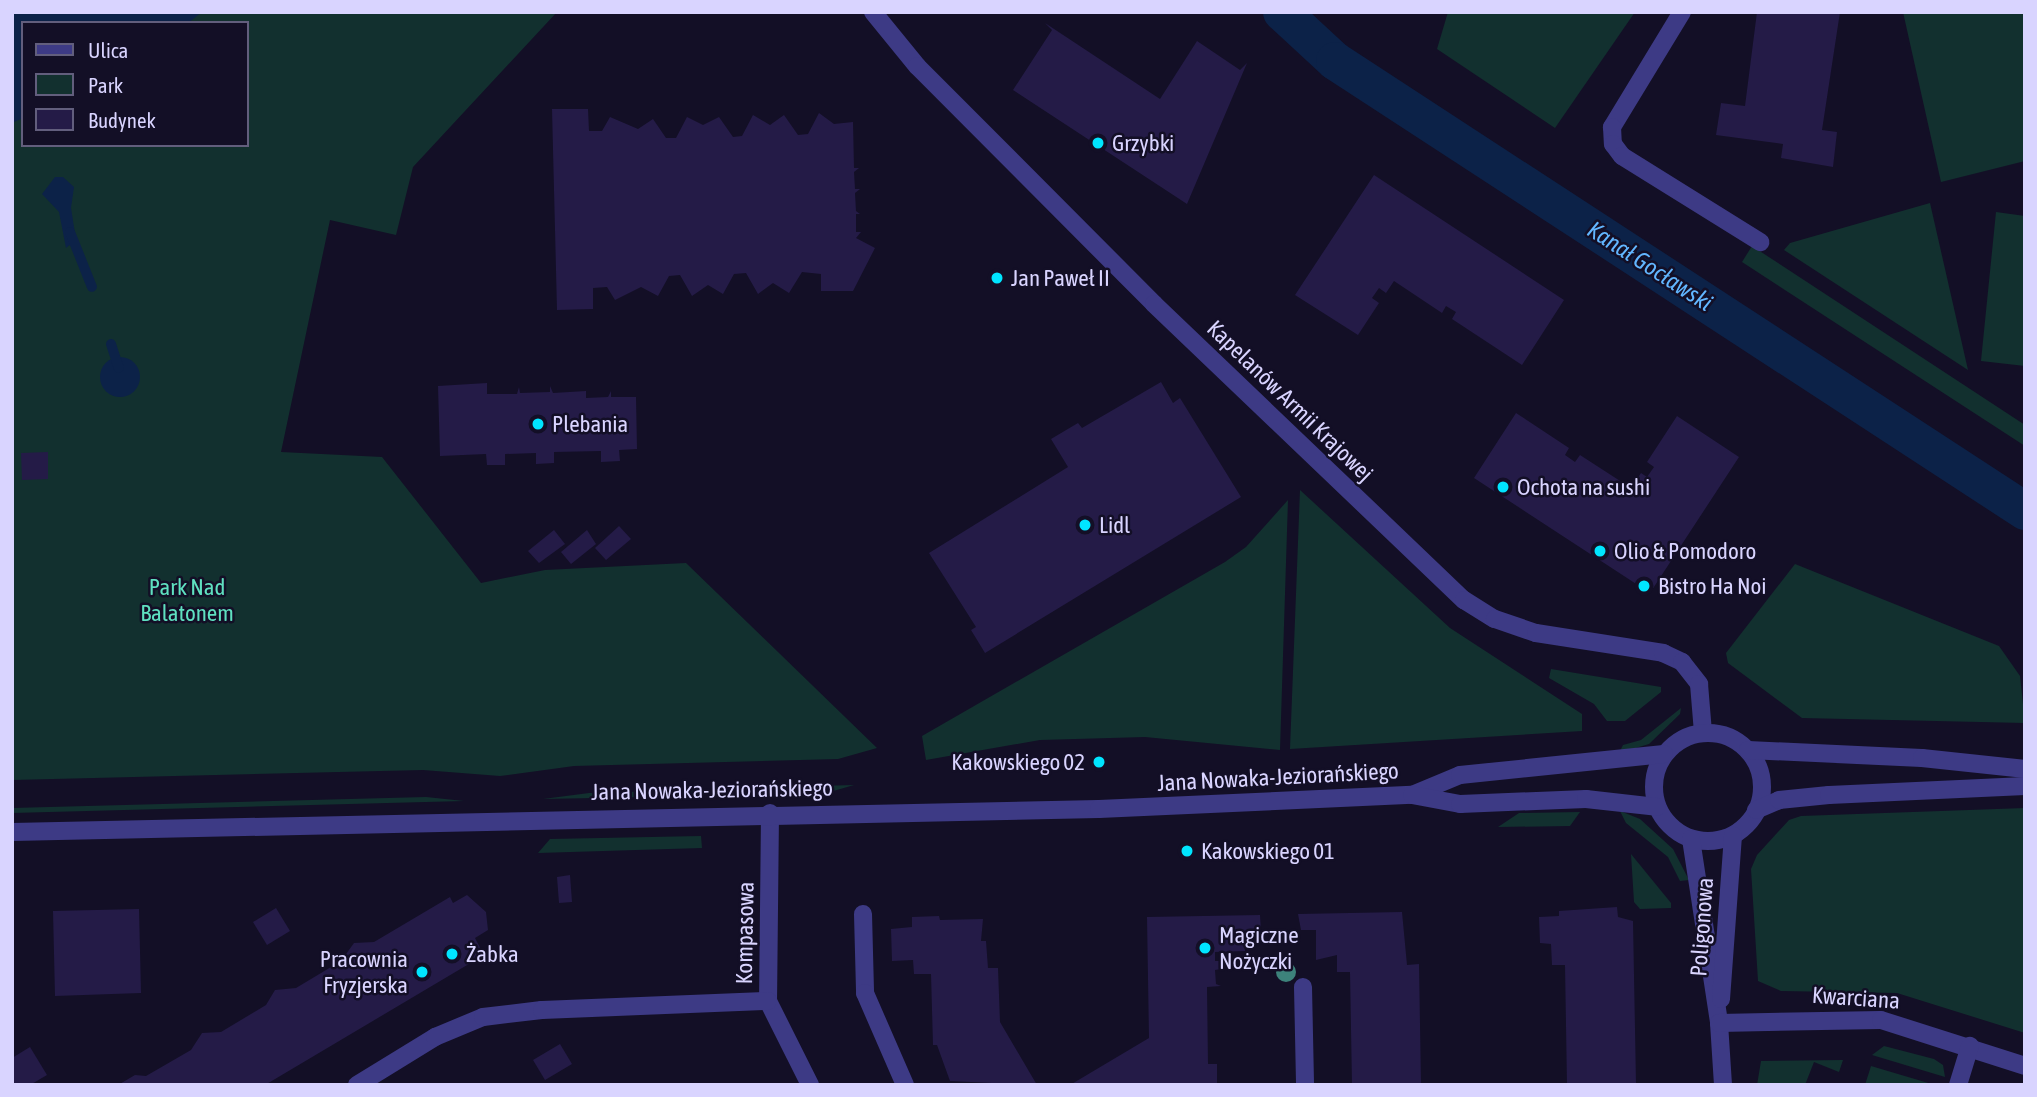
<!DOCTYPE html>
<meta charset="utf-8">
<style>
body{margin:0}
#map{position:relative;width:2037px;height:1097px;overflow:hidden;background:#130f26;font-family:"Asap Condensed",sans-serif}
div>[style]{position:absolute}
.green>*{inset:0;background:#12302f}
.water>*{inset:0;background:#0c2248}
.round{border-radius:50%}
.stream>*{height:10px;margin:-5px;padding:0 5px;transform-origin:5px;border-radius:5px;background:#0c2248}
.canal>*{height:38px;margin:-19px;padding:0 19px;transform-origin:19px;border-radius:19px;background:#0c2248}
.building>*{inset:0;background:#241b47}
.minor>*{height:18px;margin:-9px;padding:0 9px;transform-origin:9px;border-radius:9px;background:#3d3a85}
.minor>.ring{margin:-9px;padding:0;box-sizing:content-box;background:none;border:18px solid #3d3a85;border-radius:50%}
.trees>*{width:20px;height:20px;margin:-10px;border-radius:50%;background:#3d827b}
.dots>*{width:19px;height:19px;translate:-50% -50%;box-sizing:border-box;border:4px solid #130f26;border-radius:50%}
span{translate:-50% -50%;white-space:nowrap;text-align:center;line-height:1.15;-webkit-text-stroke:5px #130f26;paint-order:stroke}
.poi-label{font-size:23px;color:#d9d4ff}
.left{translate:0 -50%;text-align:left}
.right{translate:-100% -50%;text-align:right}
.street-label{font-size:23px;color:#d9d4ff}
.park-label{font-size:23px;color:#5fe0c0}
.water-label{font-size:24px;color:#62b6ff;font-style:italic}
.frame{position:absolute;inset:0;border:14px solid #d9d4ff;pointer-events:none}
.legend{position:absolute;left:21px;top:21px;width:228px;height:126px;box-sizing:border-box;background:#130f26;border:2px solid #625e7d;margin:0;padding:9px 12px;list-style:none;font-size:21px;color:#d9d4ff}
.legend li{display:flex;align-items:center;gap:14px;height:35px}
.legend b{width:35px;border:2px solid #625e7d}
</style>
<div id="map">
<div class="green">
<i style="clip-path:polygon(evenodd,12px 12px,557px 12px,413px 167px,396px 235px,330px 220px,281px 452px,382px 457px,481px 583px,545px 570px,686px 563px,877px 748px,838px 759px,574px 766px,500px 776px,423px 770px,12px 780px,12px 12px,23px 23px,247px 23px,247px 145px,23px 145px,23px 23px)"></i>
<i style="clip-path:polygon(1448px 12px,1635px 12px,1555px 128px,1437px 49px)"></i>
<i style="clip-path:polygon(1903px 12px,2025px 12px,2025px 161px,1941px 182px)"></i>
<i style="clip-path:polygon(1930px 203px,1968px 370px,1784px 250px,1790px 243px)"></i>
<i style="clip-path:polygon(1996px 212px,2025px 216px,2025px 366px,1981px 361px)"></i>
<i style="clip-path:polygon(1752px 246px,2025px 425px,2025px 446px,1742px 262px)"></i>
<i style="clip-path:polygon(1300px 490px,1450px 628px,1582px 714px,1582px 731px,1290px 749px)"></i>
<i style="clip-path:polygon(1288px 500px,1280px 750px,1145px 737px,1040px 740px,926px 760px,922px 736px,1225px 562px,1246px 547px)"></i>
<i style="clip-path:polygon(1795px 564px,1999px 646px,2020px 676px,2025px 723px,1802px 718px,1728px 663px,1726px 653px)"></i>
<i style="clip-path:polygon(1551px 669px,1661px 687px,1661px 692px,1625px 721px,1607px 721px,1594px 704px,1549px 678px)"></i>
<i style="clip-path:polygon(1681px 708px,1680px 714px,1649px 744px,1619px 753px,1623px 745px,1641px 740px)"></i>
<i style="clip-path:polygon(854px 785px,830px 792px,738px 794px,739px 788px)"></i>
<i style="clip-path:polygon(699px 790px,699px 796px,543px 799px,589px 793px)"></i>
<i style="clip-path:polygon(426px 797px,464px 801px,12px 813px,12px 808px)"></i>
<i style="clip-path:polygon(2025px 808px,2025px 1033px,1897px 993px,1781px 991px,1758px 981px,1751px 869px,1757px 855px,1789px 820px,1801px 816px)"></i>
<i style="clip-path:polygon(1620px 811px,1640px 819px,1673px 849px,1689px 880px,1680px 881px,1668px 857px,1626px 823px)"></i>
<i style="clip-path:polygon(1580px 812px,1570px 826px,1498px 827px,1519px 813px)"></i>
<i style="clip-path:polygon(701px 836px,702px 848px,538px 853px,550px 839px)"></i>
<i style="clip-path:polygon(1631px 854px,1671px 903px,1671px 908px,1640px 909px,1634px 902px)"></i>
<i style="clip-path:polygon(1884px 1046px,1934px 1059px,1943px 1065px,1945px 1077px,1872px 1055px)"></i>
<i style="clip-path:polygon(1843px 1060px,1839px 1072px,1814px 1062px,1805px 1085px,1757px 1085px,1761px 1061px)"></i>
<i style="clip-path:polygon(1871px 1066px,1935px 1085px,1865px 1085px)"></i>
</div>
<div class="water">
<i style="clip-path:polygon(12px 12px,202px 12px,188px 23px,23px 23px,23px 118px,12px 123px)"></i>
<i style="clip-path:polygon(55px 177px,63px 177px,74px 187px,71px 208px,76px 240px,66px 248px,59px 212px,42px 194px)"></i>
<i class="round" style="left:100px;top:357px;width:40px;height:40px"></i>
</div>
<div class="stream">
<i style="left:70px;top:232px;width:59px;rotate:68.2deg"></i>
<i style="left:111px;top:344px;width:25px;rotate:72deg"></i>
</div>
<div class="canal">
<i style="left:1282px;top:12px;width:72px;rotate:42.8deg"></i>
<i style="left:1335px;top:61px;width:824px;rotate:33.11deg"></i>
</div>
<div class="building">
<i style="clip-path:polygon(1757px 12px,1840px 12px,1822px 130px,1837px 132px,1833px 167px,1781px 158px,1783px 144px,1716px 135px,1721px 103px,1745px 106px)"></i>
<i style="clip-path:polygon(1045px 23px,1160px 99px,1197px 41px,1240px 70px,1247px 63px,1187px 204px,1013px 90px,1052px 30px)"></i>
<i style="clip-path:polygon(552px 109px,588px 109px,589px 131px,602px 131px,610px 117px,638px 129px,653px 119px,666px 138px,676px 138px,687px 117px,703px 125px,719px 117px,733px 137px,742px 136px,753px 115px,770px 125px,784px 115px,798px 135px,808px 134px,819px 113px,834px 124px,853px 122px,854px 168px,859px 168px,854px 172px,855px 189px,860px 189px,855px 193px,856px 211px,860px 214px,856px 214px,856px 232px,861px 232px,856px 238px,875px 248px,853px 291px,821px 291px,821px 274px,802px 272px,789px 293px,773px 283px,758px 294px,746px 273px,734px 274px,723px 294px,708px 285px,692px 296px,680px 275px,669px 276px,658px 296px,641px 287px,615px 300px,607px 287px,593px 288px,593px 309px,557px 310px)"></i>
<i style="clip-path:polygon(1374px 175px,1564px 300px,1522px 365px,1452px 319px,1456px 312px,1446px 306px,1442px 313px,1394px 281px,1386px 293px,1379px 288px,1372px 298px,1379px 303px,1358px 335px,1295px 295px)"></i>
<i style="clip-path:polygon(1161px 382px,1173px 403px,1180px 398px,1241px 497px,985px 653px,971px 630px,976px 627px,929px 553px,1068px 467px,1051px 439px,1078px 423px,1082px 428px)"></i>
<i style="clip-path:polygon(487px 383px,487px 394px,517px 394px,519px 387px,520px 393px,550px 392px,550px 386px,553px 393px,586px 391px,586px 398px,608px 397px,611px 391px,611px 397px,636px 397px,637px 449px,619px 450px,620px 461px,601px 462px,601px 451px,554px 452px,554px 463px,536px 464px,536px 453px,505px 454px,505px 465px,487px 465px,486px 454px,440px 456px,438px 386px)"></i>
<i style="clip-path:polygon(1516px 413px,1569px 448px,1565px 455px,1575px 462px,1580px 455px,1631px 488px,1641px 473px,1647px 477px,1654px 467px,1647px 462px,1677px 416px,1739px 457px,1650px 593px,1474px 478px)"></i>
<i style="clip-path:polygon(48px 452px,48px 479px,22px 480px,21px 453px)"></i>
<i style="clip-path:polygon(619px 526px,631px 539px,606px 560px,595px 548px)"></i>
<i style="clip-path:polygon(554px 530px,565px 544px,539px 563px,528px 551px)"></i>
<i style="clip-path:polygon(587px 530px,596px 544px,571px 564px,561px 552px)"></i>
<i style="clip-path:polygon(570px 875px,572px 902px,559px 903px,557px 877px)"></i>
<i style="clip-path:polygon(467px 895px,486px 912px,488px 930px,475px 938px,484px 955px,265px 1085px,118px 1085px,135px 1075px,146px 1076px,191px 1050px,202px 1033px,221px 1032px,266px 1005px,275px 990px,296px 988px,341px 961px,354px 943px,374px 942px,450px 897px,453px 903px)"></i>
<i style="clip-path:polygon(1617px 907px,1618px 917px,1633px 921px,1636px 1083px,1567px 1085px,1565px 965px,1552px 965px,1551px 944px,1540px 943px,1539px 917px,1559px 916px,1559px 911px)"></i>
<i style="clip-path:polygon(276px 908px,290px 931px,267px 945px,253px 922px)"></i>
<i style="clip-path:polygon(139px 909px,141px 993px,55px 996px,53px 911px)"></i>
<i style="clip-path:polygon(1402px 912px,1407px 965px,1419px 964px,1421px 1085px,1352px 1085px,1350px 972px,1337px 972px,1337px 955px,1316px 960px,1316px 930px,1301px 930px,1298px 914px)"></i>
<i style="clip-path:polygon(1260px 915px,1261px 931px,1244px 931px,1245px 951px,1215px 952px,1215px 961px,1221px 961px,1221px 969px,1215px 970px,1216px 984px,1221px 986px,1207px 987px,1208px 1064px,1217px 1064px,1217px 1085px,1070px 1085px,1149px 1038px,1147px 917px)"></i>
<i style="clip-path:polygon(939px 916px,940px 920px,983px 919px,981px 941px,986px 941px,988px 968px,998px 968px,1000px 1022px,1037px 1085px,950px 1081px,937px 1045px,933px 1045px,931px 974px,914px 974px,913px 960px,892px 961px,891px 929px,912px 927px,912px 917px)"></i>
<i style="clip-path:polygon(560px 1044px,572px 1064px,545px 1080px,533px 1060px)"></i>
<i style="clip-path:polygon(30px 1047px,47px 1075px,30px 1085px,13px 1085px,12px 1058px)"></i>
</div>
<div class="minor">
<i style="left:873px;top:12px;width:70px;rotate:50.8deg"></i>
<i style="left:917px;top:66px;width:336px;rotate:45.1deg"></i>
<i style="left:1154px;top:304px;width:429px;rotate:43.7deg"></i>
<i style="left:1464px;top:600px;width:36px;rotate:32deg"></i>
<i style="left:1495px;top:619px;width:43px;rotate:18.9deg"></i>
<i style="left:1536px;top:633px;width:129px;rotate:8.9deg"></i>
<i style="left:1663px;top:653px;width:21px;rotate:25deg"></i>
<i style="left:1682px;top:662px;width:28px;rotate:52deg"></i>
<i style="left:1699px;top:684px;width:49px;rotate:85.3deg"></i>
<i style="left:1682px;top:12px;width:135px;rotate:121.3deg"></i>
<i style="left:1612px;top:127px;width:17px;rotate:87deg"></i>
<i style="left:1613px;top:144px;width:15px;rotate:53deg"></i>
<i style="left:1622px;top:156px;width:163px;rotate:31.9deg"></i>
<i class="ring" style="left:1654px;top:733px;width:90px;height:90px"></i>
<i style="left:1748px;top:750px;width:174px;rotate:2.6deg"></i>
<i style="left:1922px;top:758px;width:104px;rotate:6.1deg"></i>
<i style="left:1412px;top:795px;width:52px;rotate:-22.6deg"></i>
<i style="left:1460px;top:775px;width:205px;rotate:-5.9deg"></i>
<i style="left:1756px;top:810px;width:25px;rotate:-23deg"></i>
<i style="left:1779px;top:800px;width:50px;rotate:-5.7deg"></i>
<i style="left:1829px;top:795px;width:196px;rotate:-2.6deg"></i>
<i style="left:770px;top:813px;width:188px;rotate:90.6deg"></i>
<i style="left:768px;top:1001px;width:94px;rotate:63.4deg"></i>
<i style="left:12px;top:832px;width:1087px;rotate:-1.21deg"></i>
<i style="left:1099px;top:809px;width:313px;rotate:-2.6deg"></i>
<i style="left:1412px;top:795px;width:49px;rotate:10.6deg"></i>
<i style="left:1460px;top:804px;width:126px;rotate:-2.3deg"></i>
<i style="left:1586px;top:799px;width:71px;rotate:6.4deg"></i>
<i style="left:1691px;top:839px;width:186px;rotate:81.3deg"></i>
<i style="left:1719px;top:1023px;width:62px;rotate:86.3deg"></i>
<i style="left:863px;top:914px;width:79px;rotate:88.5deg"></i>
<i style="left:865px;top:993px;width:100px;rotate:66.5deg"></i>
<i style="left:1303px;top:987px;width:98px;rotate:88.8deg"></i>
<i style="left:1721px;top:999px;width:164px;rotate:-85.8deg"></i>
<i style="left:1719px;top:1023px;width:162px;rotate:-1.1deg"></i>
<i style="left:1881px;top:1020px;width:151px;rotate:17.7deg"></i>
<i style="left:357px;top:1085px;width:92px;rotate:-31.6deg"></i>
<i style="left:435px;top:1037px;width:52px;rotate:-22.6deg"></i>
<i style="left:483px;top:1017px;width:59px;rotate:-6.8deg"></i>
<i style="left:542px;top:1010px;width:226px;rotate:-2.3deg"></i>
<i style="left:1958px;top:1085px;width:41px;rotate:-72.9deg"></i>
</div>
<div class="trees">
<i style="left:1286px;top:972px"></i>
</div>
<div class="dots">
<i style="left:1098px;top:143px;background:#00e5ff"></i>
<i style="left:997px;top:278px;background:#00e5ff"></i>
<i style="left:538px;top:424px;background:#00e5ff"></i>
<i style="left:1503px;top:487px;background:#00e5ff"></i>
<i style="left:1085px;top:525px;background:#00e5ff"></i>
<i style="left:1600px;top:551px;background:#00e5ff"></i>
<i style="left:1644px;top:586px;background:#00e5ff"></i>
<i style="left:1099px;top:762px;background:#00e5ff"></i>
<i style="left:1187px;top:851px;background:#00e5ff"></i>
<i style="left:1205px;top:948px;background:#00e5ff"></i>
<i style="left:452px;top:954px;background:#00e5ff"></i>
<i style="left:422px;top:972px;background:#00e5ff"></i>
</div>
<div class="poi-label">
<span class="left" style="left:1112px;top:143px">Grzybki</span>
<span class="left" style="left:1011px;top:278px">Jan Paweł II</span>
<span class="left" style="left:552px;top:424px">Plebania</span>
<span class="left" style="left:1517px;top:487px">Ochota na sushi</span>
<span class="left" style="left:1099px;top:525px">Lidl</span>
<span class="left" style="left:1614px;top:551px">Olio &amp; Pomodoro</span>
<span class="left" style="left:1658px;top:586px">Bistro Ha Noi</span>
<span class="right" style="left:1085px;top:762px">Kakowskiego 02</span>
<span class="left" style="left:1201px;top:851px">Kakowskiego 01</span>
<span class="left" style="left:1219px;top:948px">Magiczne<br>Nożyczki</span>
<span class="left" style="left:466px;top:954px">Żabka</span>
<span class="right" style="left:408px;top:972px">Pracownia<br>Fryzjerska</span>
</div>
<div class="street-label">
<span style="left:1290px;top:401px;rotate:44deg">Kapelanów Armii Krajowej</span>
<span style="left:1278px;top:777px;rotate:-3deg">Jana Nowaka-Jeziorańskiego</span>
<span style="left:712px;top:790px;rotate:-1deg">Jana Nowaka-Jeziorańskiego</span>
<span style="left:1702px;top:927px;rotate:-86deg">Poligonowa</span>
<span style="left:745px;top:933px;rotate:-89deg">Kompasowa</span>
<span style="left:1856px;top:998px;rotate:4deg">Kwarciana</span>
</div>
<div class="park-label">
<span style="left:187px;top:600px">Park Nad<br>Balatonem</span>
</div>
<div class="water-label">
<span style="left:1650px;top:266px;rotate:33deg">Kanał Gocławski</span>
</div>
<div class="frame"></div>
<ul class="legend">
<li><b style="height:9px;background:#3d3a85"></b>Ulica</li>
<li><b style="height:19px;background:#12302f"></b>Park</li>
<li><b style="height:19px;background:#241b47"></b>Budynek</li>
</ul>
</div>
